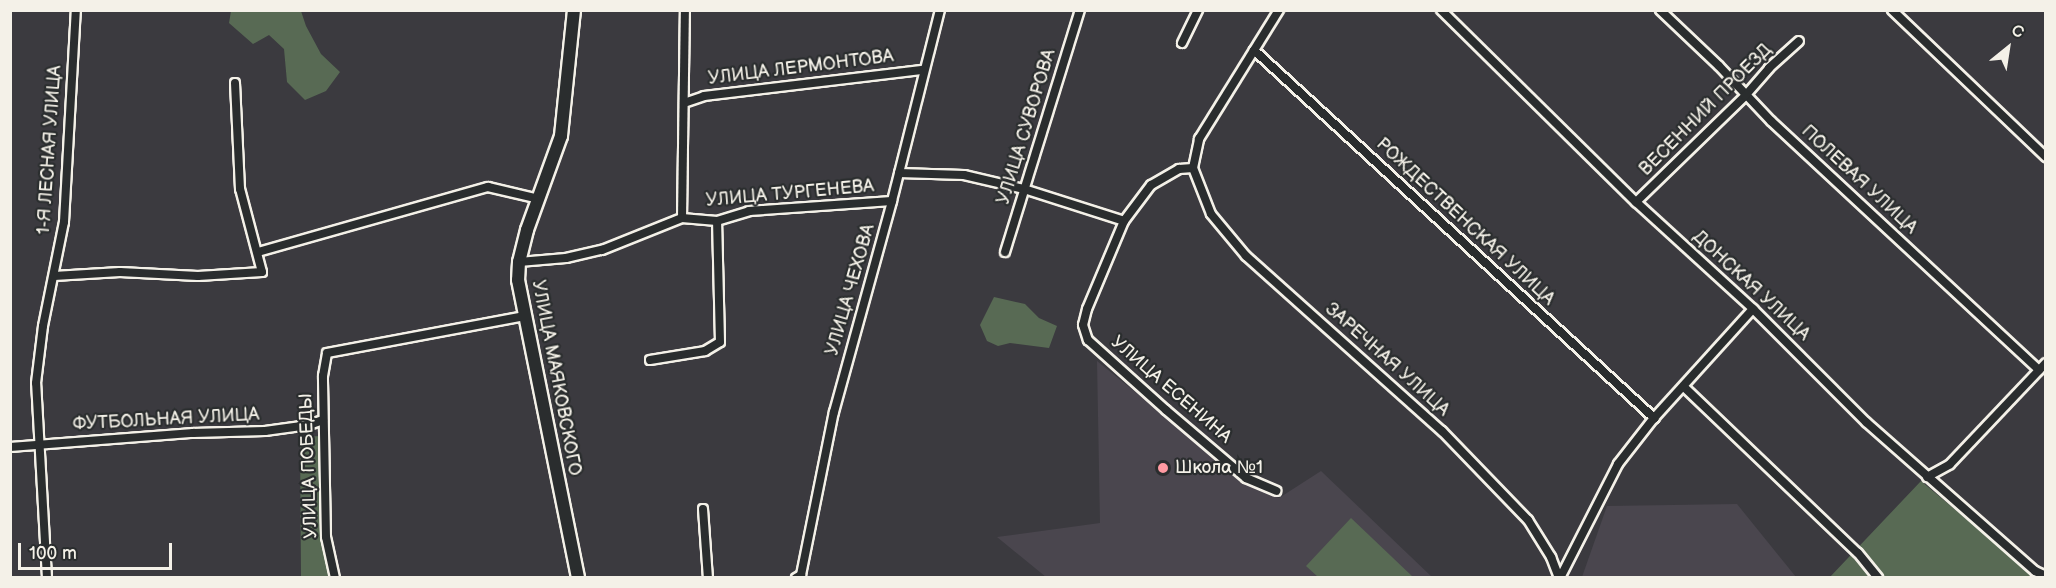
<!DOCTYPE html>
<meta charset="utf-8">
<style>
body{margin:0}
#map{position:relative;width:2056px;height:588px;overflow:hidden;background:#3b3a3f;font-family:"Balsamiq Sans",sans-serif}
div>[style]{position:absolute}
.built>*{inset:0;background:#4a464e}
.green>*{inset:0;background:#586a54}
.roads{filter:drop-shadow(2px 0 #f4f1e8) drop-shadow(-2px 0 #f4f1e8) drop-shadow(0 2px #f4f1e8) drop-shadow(0 -2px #f4f1e8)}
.street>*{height:8px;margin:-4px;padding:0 4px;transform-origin:4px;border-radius:4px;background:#2a2d2e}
.secondary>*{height:12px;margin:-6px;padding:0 6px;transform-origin:6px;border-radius:6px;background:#2a2d2e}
.dots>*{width:16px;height:16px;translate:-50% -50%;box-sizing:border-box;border:3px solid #2a2d2e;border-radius:50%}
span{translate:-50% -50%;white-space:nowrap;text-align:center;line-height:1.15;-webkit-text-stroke:4.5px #2a2d2e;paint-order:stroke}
.street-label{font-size:18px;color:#f4f1e8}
.poi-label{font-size:18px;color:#f4f1e8}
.left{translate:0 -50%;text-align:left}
.frame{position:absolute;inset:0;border:12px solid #f4f1e8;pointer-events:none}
.north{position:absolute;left:1978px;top:18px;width:60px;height:60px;-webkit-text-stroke:4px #2a2d2e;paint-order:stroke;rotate:30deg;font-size:16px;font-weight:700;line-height:24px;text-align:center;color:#f4f1e8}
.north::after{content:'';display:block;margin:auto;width:21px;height:27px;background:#f4f1e8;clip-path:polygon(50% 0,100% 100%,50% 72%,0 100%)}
.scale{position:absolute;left:18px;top:543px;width:154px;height:27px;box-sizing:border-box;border:3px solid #f4f1e8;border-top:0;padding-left:8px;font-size:18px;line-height:21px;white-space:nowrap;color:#f4f1e8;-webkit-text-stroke:4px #2a2d2e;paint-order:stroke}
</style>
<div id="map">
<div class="built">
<i style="clip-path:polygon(1097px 361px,1254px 488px,1279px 498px,1321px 471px,1432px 577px,1046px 577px,997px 537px,1100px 523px)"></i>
<i style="clip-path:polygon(1737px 504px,1796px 577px,1582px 577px,1607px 506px)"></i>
</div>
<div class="green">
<i style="clip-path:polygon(231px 11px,301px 11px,306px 26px,321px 54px,340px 72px,326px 91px,305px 100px,287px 82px,284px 49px,269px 35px,253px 44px,229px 23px)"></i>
<i style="clip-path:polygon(994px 297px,1025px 304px,1039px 318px,1057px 326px,1049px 348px,1010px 343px,998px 346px,987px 341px,980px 325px)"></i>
<i style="clip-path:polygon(321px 436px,322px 540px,330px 577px,301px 577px,300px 437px)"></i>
<i style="clip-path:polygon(1921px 481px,2032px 574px,2039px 577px,1829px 578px)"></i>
<i style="clip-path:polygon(1351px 518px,1413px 577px,1318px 577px,1306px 566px)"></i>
</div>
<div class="roads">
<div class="street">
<i style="left:1441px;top:10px;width:274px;rotate:44.6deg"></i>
<i style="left:1636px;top:202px;width:159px;rotate:42.4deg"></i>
<i style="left:1753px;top:309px;width:160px;rotate:45deg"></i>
<i style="left:1866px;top:422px;width:225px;rotate:41.4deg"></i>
<i style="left:2035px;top:571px;width:12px;rotate:24deg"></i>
<i style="left:1660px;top:10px;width:81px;rotate:43.5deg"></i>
<i style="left:1719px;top:66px;width:76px;rotate:46.6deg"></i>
<i style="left:1771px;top:121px;width:366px;rotate:42.9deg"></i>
<i style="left:1892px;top:10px;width:213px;rotate:43.7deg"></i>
<i style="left:1182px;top:43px;width:37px;rotate:-64deg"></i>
<i style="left:1254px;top:50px;width:544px;rotate:42.61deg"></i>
<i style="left:684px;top:103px;width:21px;rotate:-19deg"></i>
<i style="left:704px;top:96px;width:221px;rotate:-6.8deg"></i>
<i style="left:1193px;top:168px;width:49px;rotate:68.6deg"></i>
<i style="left:1211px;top:214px;width:55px;rotate:50.2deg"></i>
<i style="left:1246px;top:256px;width:263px;rotate:41.8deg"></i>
<i style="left:1442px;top:431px;width:124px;rotate:46deg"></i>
<i style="left:1528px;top:520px;width:44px;rotate:58.1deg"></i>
<i style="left:1551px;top:557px;width:22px;rotate:69deg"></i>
<i style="left:1193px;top:168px;width:14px;rotate:176deg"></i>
<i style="left:1179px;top:169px;width:32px;rotate:150deg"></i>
<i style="left:1151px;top:185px;width:45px;rotate:126.9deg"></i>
<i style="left:1124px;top:221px;width:95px;rotate:112.8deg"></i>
<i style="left:1087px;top:309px;width:16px;rotate:104deg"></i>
<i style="left:1083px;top:325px;width:16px;rotate:72deg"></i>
<i style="left:1088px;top:340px;width:105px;rotate:41.9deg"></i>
<i style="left:1166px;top:410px;width:105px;rotate:40.4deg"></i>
<i style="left:1246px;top:478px;width:33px;rotate:23deg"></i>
<i style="left:1193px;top:168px;width:30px;rotate:-78deg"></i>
<i style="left:1199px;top:139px;width:152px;rotate:-58.2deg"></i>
<i style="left:899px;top:173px;width:65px;rotate:1.8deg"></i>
<i style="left:964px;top:175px;width:62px;rotate:13.1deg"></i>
<i style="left:1024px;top:189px;width:105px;rotate:17.7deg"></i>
<i style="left:1636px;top:202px;width:152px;rotate:-44.2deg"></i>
<i style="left:1745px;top:96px;width:37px;rotate:-49deg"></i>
<i style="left:1769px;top:68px;width:40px;rotate:-42deg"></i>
<i style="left:682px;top:218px;width:208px;rotate:-89.2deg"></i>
<i style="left:258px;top:252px;width:239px;rotate:-15.8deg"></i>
<i style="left:488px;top:187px;width:52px;rotate:13.2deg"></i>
<i style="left:1005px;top:252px;width:253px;rotate:-72.8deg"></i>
<i style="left:519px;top:262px;width:47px;rotate:-4.9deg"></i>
<i style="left:566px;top:258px;width:37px;rotate:-13deg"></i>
<i style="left:602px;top:250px;width:86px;rotate:-21.8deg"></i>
<i style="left:682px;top:218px;width:35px;rotate:5deg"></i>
<i style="left:717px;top:221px;width:34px;rotate:-17deg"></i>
<i style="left:749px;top:211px;width:143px;rotate:-4deg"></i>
<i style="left:54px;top:276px;width:66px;rotate:-3.5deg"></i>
<i style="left:120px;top:272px;width:78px;rotate:2.9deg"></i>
<i style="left:198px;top:276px;width:64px;rotate:-3.6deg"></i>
<i style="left:262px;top:272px;width:86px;rotate:-104.8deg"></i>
<i style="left:240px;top:189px;width:106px;rotate:-92.7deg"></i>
<i style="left:650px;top:360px;width:56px;rotate:-9.3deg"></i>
<i style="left:705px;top:351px;width:17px;rotate:-31deg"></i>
<i style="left:720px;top:342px;width:121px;rotate:-91.4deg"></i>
<i style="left:1684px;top:387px;width:240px;rotate:43.7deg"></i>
<i style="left:1858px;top:553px;width:32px;rotate:51deg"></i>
<i style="left:10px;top:447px;width:184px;rotate:-4.4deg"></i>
<i style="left:193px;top:433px;width:72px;rotate:-1.6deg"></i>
<i style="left:265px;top:431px;width:44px;rotate:-7.8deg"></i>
<i style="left:309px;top:425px;width:15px;rotate:-20deg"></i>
<i style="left:1927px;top:477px;width:26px;rotate:-29deg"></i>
<i style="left:1950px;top:464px;width:139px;rotate:-46.5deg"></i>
<i style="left:703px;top:509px;width:69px;rotate:85.9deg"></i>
<i style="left:47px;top:578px;width:195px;rotate:-93.2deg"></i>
<i style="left:36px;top:383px;width:57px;rotate:-83deg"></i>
<i style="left:43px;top:326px;width:106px;rotate:-78.6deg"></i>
<i style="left:64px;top:222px;width:212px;rotate:-86.8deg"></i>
<i style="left:335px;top:578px;width:42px;rotate:-102.4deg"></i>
<i style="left:326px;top:537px;width:161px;rotate:-91.1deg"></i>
<i style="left:323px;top:376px;width:23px;rotate:-80deg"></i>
<i style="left:327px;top:353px;width:200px;rotate:-10.6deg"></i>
<i style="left:796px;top:578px;width:6px;rotate:-31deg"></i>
<i style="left:801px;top:575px;width:166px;rotate:-78.6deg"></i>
<i style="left:834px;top:412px;width:219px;rotate:-74.6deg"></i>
<i style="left:892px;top:201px;width:197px;rotate:-75.9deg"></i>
<i style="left:1560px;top:578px;width:128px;rotate:-63deg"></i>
<i style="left:1618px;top:464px;width:58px;rotate:-52deg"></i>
<i style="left:1654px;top:418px;width:147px;rotate:-47.8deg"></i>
</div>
<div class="secondary">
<i style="left:574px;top:10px;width:127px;rotate:95.9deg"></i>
<i style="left:561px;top:136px;width:100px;rotate:109.9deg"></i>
<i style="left:527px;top:230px;width:33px;rotate:104deg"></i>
<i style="left:519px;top:262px;width:18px;rotate:93deg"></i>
<i style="left:518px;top:280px;width:304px;rotate:78.6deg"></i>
</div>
</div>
<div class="dots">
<i style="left:1163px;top:468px;background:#ff9aa2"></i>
</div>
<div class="street-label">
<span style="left:801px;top:68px;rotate:-7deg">УЛИЦА ЛЕРМОНТОВА</span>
<span style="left:1706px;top:110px;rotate:-45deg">ВЕСЕННИЙ ПРОЕЗД</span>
<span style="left:1027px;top:127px;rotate:-73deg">УЛИЦА СУВОРОВА</span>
<span style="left:50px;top:150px;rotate:-86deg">1-Я ЛЕСНАЯ УЛИЦА</span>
<span style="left:1859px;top:180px;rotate:43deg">ПОЛЕВАЯ УЛИЦА</span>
<span style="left:790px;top:194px;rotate:-5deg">УЛИЦА ТУРГЕНЕВА</span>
<span style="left:1465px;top:222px;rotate:43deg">РОЖДЕСТВЕНСКАЯ УЛИЦА</span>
<span style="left:1751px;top:286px;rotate:43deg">ДОНСКАЯ УЛИЦА</span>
<span style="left:851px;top:290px;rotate:-74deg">УЛИЦА ЧЕХОВА</span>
<span style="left:1387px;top:360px;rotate:42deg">ЗАРЕЧНАЯ УЛИЦА</span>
<span style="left:556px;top:378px;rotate:79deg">УЛИЦА МАЯКОВСКОГО</span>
<span style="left:1171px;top:390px;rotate:41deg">УЛИЦА ЕСЕНИНА</span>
<span style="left:166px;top:420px;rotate:-3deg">ФУТБОЛЬНАЯ УЛИЦА</span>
<span style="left:309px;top:466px;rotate:-92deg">УЛИЦА ПОБЕДЫ</span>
</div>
<div class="poi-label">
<span class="left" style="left:1175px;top:468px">Школа №1</span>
</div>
<div class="frame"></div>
<div class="north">С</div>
<div class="scale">100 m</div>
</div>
